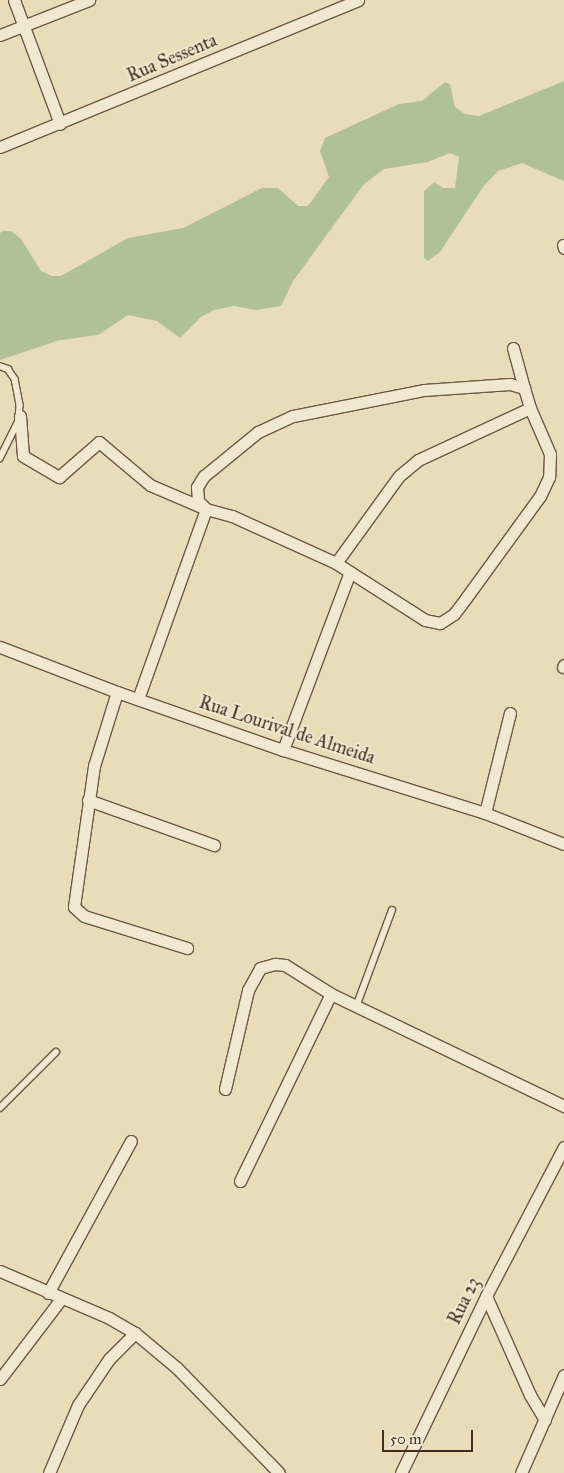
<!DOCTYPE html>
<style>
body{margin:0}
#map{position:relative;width:564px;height:1473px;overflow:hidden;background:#e9dcb8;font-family:"IM FELL Great Primer",serif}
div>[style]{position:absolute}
.green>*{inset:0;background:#b0c294}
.roads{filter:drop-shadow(1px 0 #6e5845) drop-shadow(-1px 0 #6e5845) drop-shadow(0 1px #6e5845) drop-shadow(0 -1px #6e5845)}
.lane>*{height:5.5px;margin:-2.75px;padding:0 2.75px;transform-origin:2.75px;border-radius:2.75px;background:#f1e8d1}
.street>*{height:11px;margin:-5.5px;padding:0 5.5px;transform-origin:5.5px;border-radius:5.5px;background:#f1e8d1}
span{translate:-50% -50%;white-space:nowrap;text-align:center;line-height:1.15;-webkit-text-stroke:4px #f1e8d1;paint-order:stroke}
.street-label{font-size:18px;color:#452c1f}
.scale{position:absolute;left:382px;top:1430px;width:91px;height:22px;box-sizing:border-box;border:2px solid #452c1f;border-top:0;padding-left:6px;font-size:15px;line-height:18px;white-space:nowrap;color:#452c1f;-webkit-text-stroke:4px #f1e8d1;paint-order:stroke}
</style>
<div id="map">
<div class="green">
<i style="clip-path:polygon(564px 81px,564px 181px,522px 163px,498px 171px,483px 187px,440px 252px,428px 261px,424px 258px,424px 191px,434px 182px,443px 188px,455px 188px,459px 157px,450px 153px,428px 162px,384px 169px,364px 184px,293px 281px,281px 306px,256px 310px,234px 306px,214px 310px,201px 317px,180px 338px,157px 321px,128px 315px,98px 335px,60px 340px,0 360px,0 233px,3px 231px,11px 231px,21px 239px,41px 271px,52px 276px,61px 276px,128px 238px,183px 228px,262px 188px,278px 188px,298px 206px,308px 206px,329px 177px,320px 151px,325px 138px,399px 104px,422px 101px,445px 82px,450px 84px,455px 107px,465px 114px,479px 116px)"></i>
</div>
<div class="roads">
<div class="lane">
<i style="left:0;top:366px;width:9px;rotate:21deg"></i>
<i style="left:8px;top:369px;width:12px;rotate:55deg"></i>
<i style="left:15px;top:379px;width:26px;rotate:79deg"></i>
<i style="left:20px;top:405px;width:16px;rotate:94deg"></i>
<i style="left:19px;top:421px;width:42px;rotate:116.6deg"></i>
<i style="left:356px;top:1007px;width:103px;rotate:-69.6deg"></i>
<i style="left:0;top:1108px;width:79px;rotate:-45deg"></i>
</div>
<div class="street">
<i style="left:14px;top:0;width:132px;rotate:69.6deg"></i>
<i style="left:0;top:35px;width:96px;rotate:-21.5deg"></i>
<i style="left:0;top:147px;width:387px;rotate:-22.3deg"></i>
<i style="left:563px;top:245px;width:3px;rotate:72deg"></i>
<i style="left:513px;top:348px;width:41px;rotate:74.6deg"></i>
<i style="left:524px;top:388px;width:21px;rotate:73deg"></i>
<i style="left:530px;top:408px;width:50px;rotate:66.5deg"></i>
<i style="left:550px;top:454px;width:23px;rotate:92deg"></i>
<i style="left:549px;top:477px;width:21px;rotate:115deg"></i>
<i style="left:540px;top:496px;width:126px;rotate:126deg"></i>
<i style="left:466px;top:598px;width:20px;rotate:127deg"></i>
<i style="left:454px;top:614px;width:17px;rotate:147deg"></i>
<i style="left:440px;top:623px;width:15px;rotate:-169deg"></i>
<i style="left:425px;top:620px;width:106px;rotate:-147.4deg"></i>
<i style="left:336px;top:563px;width:114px;rotate:-155.7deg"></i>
<i style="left:232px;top:516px;width:27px;rotate:-165deg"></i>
<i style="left:206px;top:509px;width:11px;rotate:-135deg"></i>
<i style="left:198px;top:501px;width:14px;rotate:-94deg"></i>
<i style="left:197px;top:487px;width:13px;rotate:-58deg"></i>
<i style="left:204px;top:476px;width:70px;rotate:-39.2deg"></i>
<i style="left:258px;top:432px;width:38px;rotate:-25deg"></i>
<i style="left:293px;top:416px;width:134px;rotate:-11.2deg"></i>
<i style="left:424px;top:390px;width:86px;rotate:-4deg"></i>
<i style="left:510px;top:384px;width:15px;rotate:16deg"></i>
<i style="left:20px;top:416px;width:40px;rotate:85.7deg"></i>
<i style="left:23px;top:456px;width:42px;rotate:30.3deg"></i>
<i style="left:59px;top:477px;width:53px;rotate:-41.2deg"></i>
<i style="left:99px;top:442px;width:67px;rotate:40.1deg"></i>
<i style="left:150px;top:485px;width:61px;rotate:23.2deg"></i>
<i style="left:206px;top:509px;width:202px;rotate:109.7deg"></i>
<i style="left:336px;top:563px;width:107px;rotate:-54.1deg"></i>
<i style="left:399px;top:476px;width:25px;rotate:-40deg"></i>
<i style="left:418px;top:460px;width:123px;rotate:-24.9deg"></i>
<i style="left:0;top:647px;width:125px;rotate:21deg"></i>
<i style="left:117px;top:692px;width:176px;rotate:19.3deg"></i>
<i style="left:283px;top:750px;width:212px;rotate:17.3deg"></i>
<i style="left:485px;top:813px;width:85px;rotate:21.4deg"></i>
<i style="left:563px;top:667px;width:2px;rotate:-63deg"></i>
<i style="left:117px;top:692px;width:77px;rotate:107.3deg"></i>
<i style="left:94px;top:766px;width:142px;rotate:98.1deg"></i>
<i style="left:74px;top:907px;width:13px;rotate:42deg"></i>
<i style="left:84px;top:916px;width:108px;rotate:17.3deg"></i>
<i style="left:283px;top:750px;width:190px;rotate:-69.4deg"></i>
<i style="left:88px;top:800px;width:134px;rotate:19.7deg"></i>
<i style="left:485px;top:813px;width:103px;rotate:-76deg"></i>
<i style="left:225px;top:1089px;width:102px;rotate:-76.9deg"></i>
<i style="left:248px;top:990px;width:25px;rotate:-61deg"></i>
<i style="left:260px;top:968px;width:16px;rotate:-15deg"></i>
<i style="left:275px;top:964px;width:10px;rotate:6deg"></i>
<i style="left:285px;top:965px;width:54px;rotate:32.2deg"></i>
<i style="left:331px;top:994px;width:259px;rotate:25.7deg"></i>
<i style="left:240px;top:1181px;width:208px;rotate:-64.1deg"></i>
<i style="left:0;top:1271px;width:119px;rotate:23.3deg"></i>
<i style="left:109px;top:1318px;width:30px;rotate:30deg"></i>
<i style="left:135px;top:1333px;width:55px;rotate:39.8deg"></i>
<i style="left:177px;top:1368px;width:146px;rotate:45.8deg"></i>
<i style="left:48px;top:1293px;width:173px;rotate:-61.4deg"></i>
<i style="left:486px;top:1296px;width:108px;rotate:66deg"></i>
<i style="left:530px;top:1395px;width:29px;rotate:59deg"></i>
<i style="left:0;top:1379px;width:101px;rotate:-52.7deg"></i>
<i style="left:49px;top:1473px;width:74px;rotate:-66.9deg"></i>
<i style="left:78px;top:1405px;width:55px;rotate:-56deg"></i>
<i style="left:109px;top:1359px;width:37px;rotate:-45deg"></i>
<i style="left:401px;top:1473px;width:196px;rotate:-64.3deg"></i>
<i style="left:486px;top:1296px;width:168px;rotate:-62.4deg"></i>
<i style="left:521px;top:1473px;width:107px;rotate:-66.3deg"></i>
</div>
</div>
<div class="street-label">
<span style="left:172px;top:58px;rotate:-23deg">Rua Sessenta</span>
<span style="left:287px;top:730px;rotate:18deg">Rua Lourival de Almeida</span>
<span style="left:464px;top:1301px;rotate:-64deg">Rua 23</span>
</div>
<div class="scale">50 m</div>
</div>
